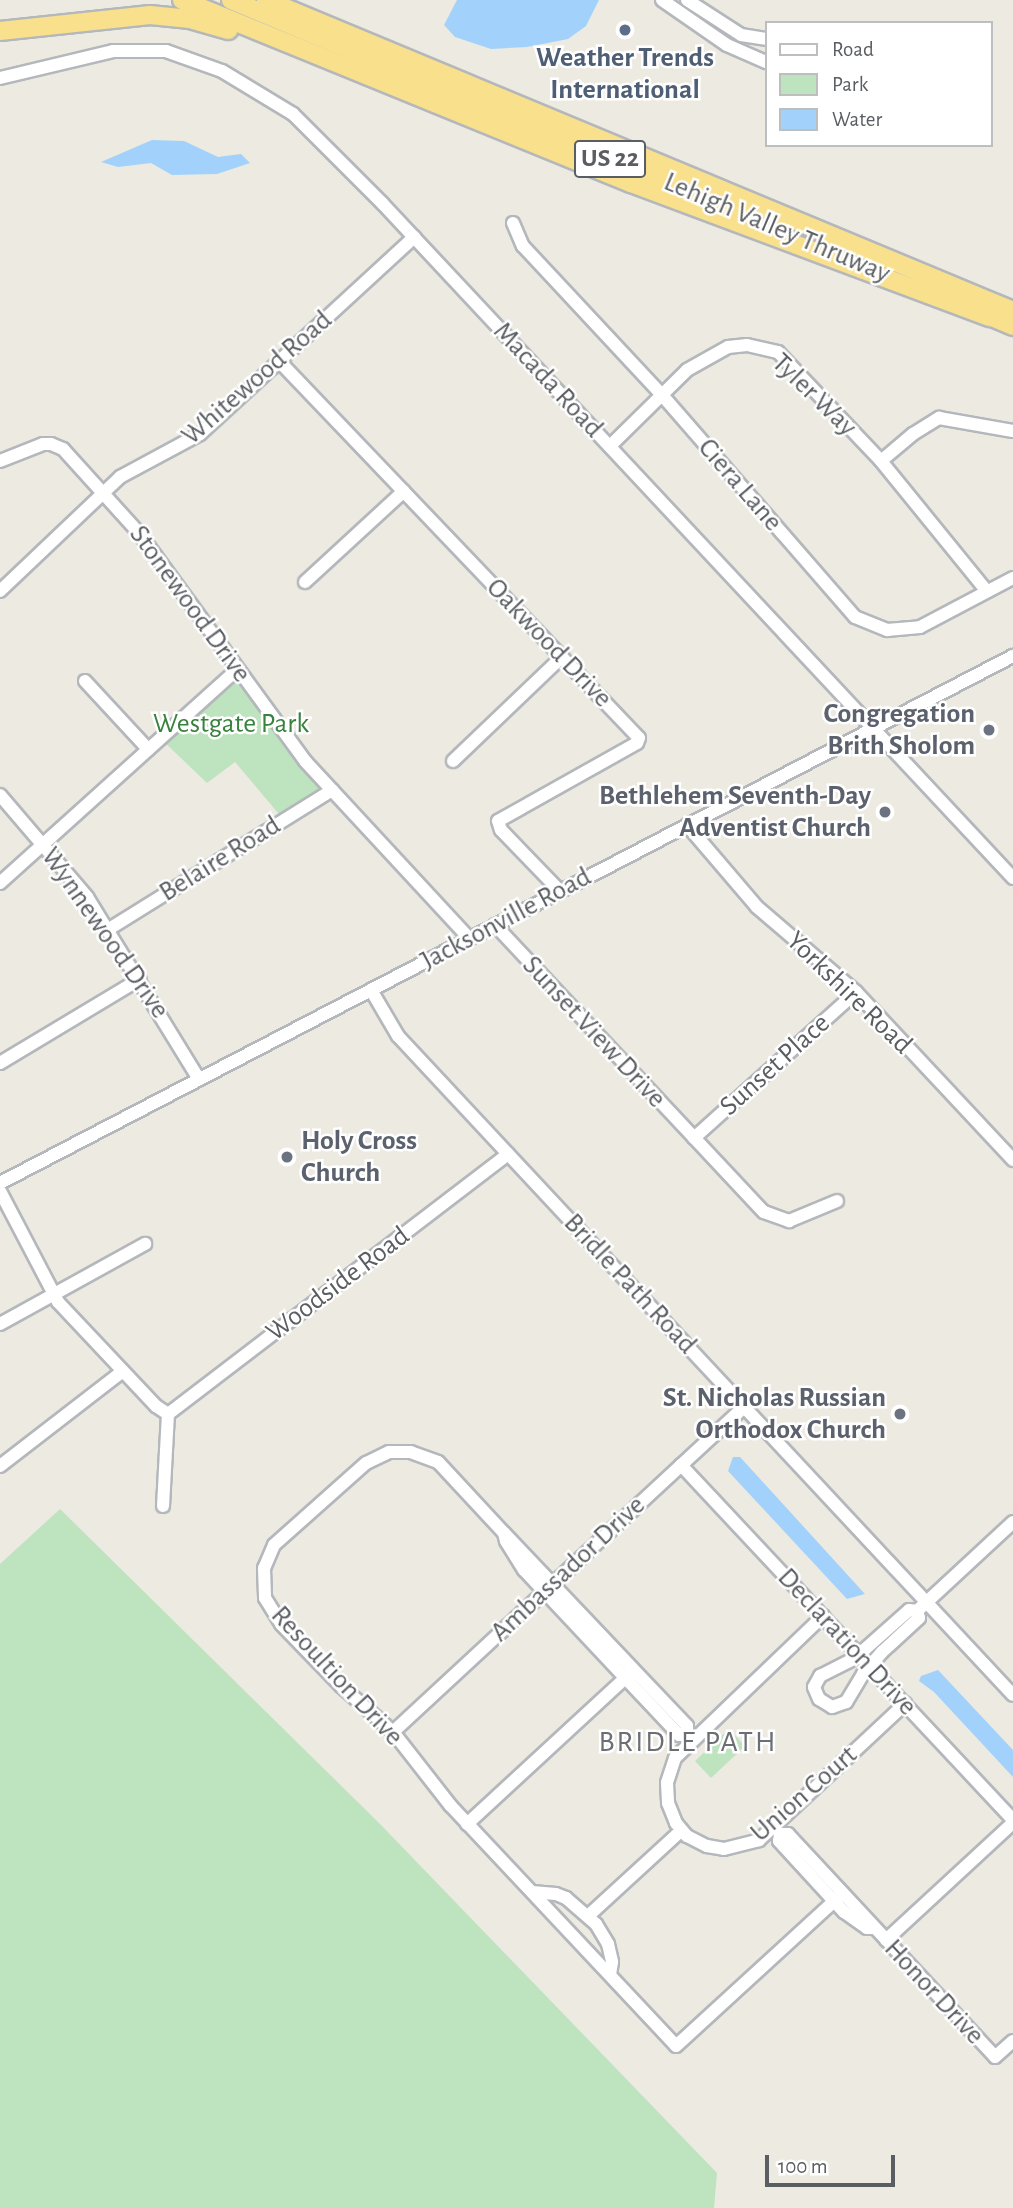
<!DOCTYPE html>
<style>
body{margin:0}
#map{position:relative;width:1013px;height:2208px;overflow:hidden;background:#eceae1;font-family:"Alegreya Sans",sans-serif}
div>[style]{position:absolute}
.green>*{inset:0;background:#bee3bf}
.water>*{inset:0;background:#a2d2fb}
.roads{filter:drop-shadow(2px 0 #b4b7bb) drop-shadow(-2px 0 #b4b7bb) drop-shadow(0 2px #b4b7bb) drop-shadow(0 -2px #b4b7bb)}
.minor>*{height:12px;margin:-6px;padding:0 6px;transform-origin:6px;border-radius:6px;background:#fff}
.highway>*{height:18px;margin:-9px;padding:0 9px;transform-origin:9px;border-radius:9px;background:#f8e08c}
.dots>*{width:19px;height:19px;translate:-50% -50%;box-sizing:border-box;border:4px solid #fff;border-radius:50%}
span{translate:-50% -50%;white-space:nowrap;text-align:center;line-height:1.15;-webkit-text-stroke:5px #fff;paint-order:stroke}
.shield-label span{padding:2px 5px;background:#fff;border:2px solid;border-radius:5px;-webkit-text-stroke-width:0}
.shield-label{font-size:26px;color:#5a5d61;font-weight:700}
.service-label{font-size:28px;color:#4e5e75;font-weight:700}
.street-label{font-size:28px;color:#5a5d61}
.worship-label{font-size:28px;color:#5b616d;font-weight:700}
.right{translate:-100% -50%;text-align:right}
.left{translate:0 -50%;text-align:left}
.park-label{font-size:28px;color:#38823d}
.neighbourhood-label{font-size:30px;color:#6b6f73;letter-spacing:2px}
.legend{position:absolute;left:765px;top:21px;width:228px;height:126px;box-sizing:border-box;background:#fff;border:2px solid #bdbec0;margin:0;padding:9px 12px;list-style:none;font-size:21px;color:#5a5d61}
.legend li{display:flex;align-items:center;gap:14px;height:35px}
.legend b{width:35px;border:2px solid #bdbec0}
.scale{position:absolute;left:765px;top:2155px;width:130px;height:32px;box-sizing:border-box;border:4px solid #5a5d61;border-top:0;padding-left:9px;font-size:21px;line-height:24px;white-space:nowrap;color:#5a5d61;-webkit-text-stroke:5px #fff;paint-order:stroke}
</style>
<div id="map">
<div class="green">
<i style="clip-path:polygon(238px 669px,332px 790px,284px 820px,235px 762px,207px 783px,160px 738px)"></i>
<i style="clip-path:polygon(60px 1509px,380px 1824px,717px 2173px,714px 2208px,0 2208px,0 1564px)"></i>
<i style="clip-path:polygon(729px 1729px,745px 1746px,711px 1778px,695px 1761px)"></i>
</div>
<div class="water">
<i style="clip-path:polygon(457px 0,599px 0,586px 26px,568px 39px,527px 47px,491px 49px,455px 37px,444px 25px)"></i>
<i style="clip-path:polygon(152px 140px,184px 141px,218px 157px,241px 154px,250px 163px,217px 174px,172px 175px,151px 163px,118px 167px,101px 162px)"></i>
<i style="clip-path:polygon(733px 1457px,740px 1457px,865px 1594px,847px 1599px,728px 1471px)"></i>
<i style="clip-path:polygon(938px 1670px,1013px 1750px,1013px 1777px,934px 1692px,919px 1681px,921px 1676px)"></i>
</div>
<div class="roads">
<div class="minor">
<i style="left:662px;top:0;width:79px;rotate:34.7deg"></i>
<i style="left:727px;top:45px;width:43px;rotate:23.6deg"></i>
<i style="left:687px;top:0;width:64px;rotate:32.9deg"></i>
<i style="left:741px;top:35px;width:25px;rotate:9deg"></i>
<i style="left:0;top:78px;width:116px;rotate:-13.4deg"></i>
<i style="left:113px;top:51px;width:53px"></i>
<i style="left:166px;top:51px;width:59px;rotate:19.7deg"></i>
<i style="left:222px;top:71px;width:83px;rotate:31.2deg"></i>
<i style="left:293px;top:114px;width:126px;rotate:45deg"></i>
<i style="left:382px;top:203px;width:924px;rotate:46.93deg"></i>
<i style="left:513px;top:223px;width:25px;rotate:67deg"></i>
<i style="left:523px;top:246px;width:204px;rotate:47deg"></i>
<i style="left:662px;top:395px;width:294px;rotate:49deg"></i>
<i style="left:855px;top:617px;width:35px;rotate:22deg"></i>
<i style="left:887px;top:630px;width:33px;rotate:-5deg"></i>
<i style="left:920px;top:627px;width:105px;rotate:-27.8deg"></i>
<i style="left:279px;top:361px;width:521px;rotate:46.32deg"></i>
<i style="left:639px;top:738px;width:5px;rotate:112deg"></i>
<i style="left:637px;top:743px;width:159px;rotate:150.7deg"></i>
<i style="left:498px;top:821px;width:9px;rotate:72deg"></i>
<i style="left:501px;top:830px;width:85px;rotate:46deg"></i>
<i style="left:610px;top:446px;width:108px;rotate:-44.6deg"></i>
<i style="left:687px;top:370px;width:47px;rotate:-29.3deg"></i>
<i style="left:728px;top:347px;width:19px;rotate:-6deg"></i>
<i style="left:747px;top:345px;width:32px;rotate:13deg"></i>
<i style="left:778px;top:352px;width:150px;rotate:46.6deg"></i>
<i style="left:881px;top:461px;width:166px;rotate:50.9deg"></i>
<i style="left:0;top:461px;width:46px;rotate:-21.6deg"></i>
<i style="left:43px;top:444px;width:8px"></i>
<i style="left:51px;top:444px;width:13px;rotate:23deg"></i>
<i style="left:63px;top:449px;width:113px;rotate:47.9deg"></i>
<i style="left:139px;top:533px;width:283px;rotate:53.9deg"></i>
<i style="left:306px;top:762px;width:240px;rotate:47.2deg"></i>
<i style="left:881px;top:461px;width:42px;rotate:-40.2deg"></i>
<i style="left:913px;top:434px;width:31px;rotate:-32deg"></i>
<i style="left:939px;top:418px;width:75px;rotate:10deg"></i>
<i style="left:305px;top:582px;width:134px;rotate:-42.6deg"></i>
<i style="left:0;top:591px;width:166px;rotate:-43.5deg"></i>
<i style="left:120px;top:477px;width:91px;rotate:-28.3deg"></i>
<i style="left:200px;top:434px;width:291px;rotate:-42.6deg"></i>
<i style="left:85px;top:681px;width:93px;rotate:47.2deg"></i>
<i style="left:453px;top:761px;width:151px;rotate:-43.7deg"></i>
<i style="left:0;top:795px;width:134px;rotate:49.5deg"></i>
<i style="left:87px;top:897px;width:214px;rotate:58.4deg"></i>
<i style="left:687px;top:825px;width:108px;rotate:49.5deg"></i>
<i style="left:757px;top:907px;width:130px;rotate:40.6deg"></i>
<i style="left:856px;top:992px;width:230px;rotate:46.9deg"></i>
<i style="left:0;top:883px;width:320px;rotate:-42deg"></i>
<i style="left:495px;top:925px;width:393px;rotate:46.9deg"></i>
<i style="left:764px;top:1212px;width:27px;rotate:20deg"></i>
<i style="left:789px;top:1221px;width:52px;rotate:-22.6deg"></i>
<i style="left:109px;top:929px;width:263px;rotate:-31.9deg"></i>
<i style="left:371px;top:990px;width:53px;rotate:59.6deg"></i>
<i style="left:398px;top:1036px;width:901px;rotate:46.98deg"></i>
<i style="left:0;top:1063px;width:163px;rotate:-31deg"></i>
<i style="left:694px;top:1138px;width:218px;rotate:-42deg"></i>
<i style="left:0;top:1183px;width:1142px;rotate:-27.49deg"></i>
<i style="left:0;top:1191px;width:125px;rotate:62.4deg"></i>
<i style="left:58px;top:1302px;width:143px;rotate:46.7deg"></i>
<i style="left:156px;top:1406px;width:14px;rotate:34deg"></i>
<i style="left:0;top:1324px;width:166px;rotate:-28.9deg"></i>
<i style="left:168px;top:1414px;width:428px;rotate:-37.4deg"></i>
<i style="left:681px;top:1465px;width:486px;rotate:46.9deg"></i>
<i style="left:0;top:1466px;width:155px;rotate:-37.7deg"></i>
<i style="left:163px;top:1506px;width:92px;rotate:-86.9deg"></i>
<i style="left:504px;top:1533px;width:97px;rotate:-132.9deg"></i>
<i style="left:438px;top:1462px;width:29px;rotate:-160deg"></i>
<i style="left:411px;top:1452px;width:22px;rotate:180deg"></i>
<i style="left:389px;top:1452px;width:25px;rotate:154deg"></i>
<i style="left:366px;top:1463px;width:123px;rotate:138.3deg"></i>
<i style="left:274px;top:1545px;width:25px;rotate:113deg"></i>
<i style="left:264px;top:1568px;width:30px;rotate:88deg"></i>
<i style="left:265px;top:1598px;width:31px;rotate:58deg"></i>
<i style="left:281px;top:1624px;width:86px;rotate:45.9deg"></i>
<i style="left:341px;top:1686px;width:69px;rotate:41.5deg"></i>
<i style="left:393px;top:1732px;width:93px;rotate:52deg"></i>
<i style="left:450px;top:1805px;width:330px;rotate:46.8deg"></i>
<i style="left:676px;top:2046px;width:226px;rotate:-42.5deg"></i>
<i style="left:504px;top:1533px;width:266px;rotate:46.5deg"></i>
<i style="left:687px;top:1726px;width:8px;rotate:90deg"></i>
<i style="left:687px;top:1734px;width:8px;rotate:173deg"></i>
<i style="left:679px;top:1735px;width:226px;rotate:-133.2deg"></i>
<i style="left:524px;top:1570px;width:34px;rotate:-122deg"></i>
<i style="left:506px;top:1541px;width:8px;rotate:-104deg"></i>
<i style="left:917px;top:1611px;width:7px;rotate:74deg"></i>
<i style="left:919px;top:1618px;width:50px;rotate:137.4deg"></i>
<i style="left:882px;top:1652px;width:29px;rotate:131deg"></i>
<i style="left:863px;top:1674px;width:33px;rotate:121deg"></i>
<i style="left:846px;top:1702px;width:15px;rotate:160deg"></i>
<i style="left:832px;top:1707px;width:15px;rotate:-148deg"></i>
<i style="left:819px;top:1699px;width:13px;rotate:-113deg"></i>
<i style="left:814px;top:1687px;width:13px;rotate:-61deg"></i>
<i style="left:820px;top:1676px;width:39px;rotate:-27deg"></i>
<i style="left:855px;top:1658px;width:72px;rotate:-41.6deg"></i>
<i style="left:909px;top:1610px;width:8px;rotate:7deg"></i>
<i style="left:917px;top:1611px;width:131px;rotate:-42.8deg"></i>
<i style="left:823px;top:1616px;width:205px;rotate:136.2deg"></i>
<i style="left:675px;top:1758px;width:26px;rotate:108deg"></i>
<i style="left:667px;top:1783px;width:20px;rotate:87deg"></i>
<i style="left:668px;top:1803px;width:22px;rotate:68deg"></i>
<i style="left:676px;top:1823px;width:17px;rotate:50deg"></i>
<i style="left:687px;top:1836px;width:22px;rotate:27deg"></i>
<i style="left:707px;top:1846px;width:17px;rotate:10deg"></i>
<i style="left:724px;top:1849px;width:36px;rotate:-14deg"></i>
<i style="left:759px;top:1840px;width:200px;rotate:-43deg"></i>
<i style="left:393px;top:1732px;width:478px;rotate:-42.8deg"></i>
<i style="left:467px;top:1824px;width:224px;rotate:-42.7deg"></i>
<i style="left:532px;top:1892px;width:24px;rotate:5deg"></i>
<i style="left:556px;top:1894px;width:11px;rotate:22deg"></i>
<i style="left:566px;top:1898px;width:40px;rotate:41deg"></i>
<i style="left:596px;top:1924px;width:23px;rotate:59deg"></i>
<i style="left:608px;top:1944px;width:18px;rotate:77deg"></i>
<i style="left:612px;top:1962px;width:13px;rotate:99deg"></i>
<i style="left:588px;top:1916px;width:127px;rotate:-42.5deg"></i>
<i style="left:873px;top:1928px;width:6px;rotate:180deg"></i>
<i style="left:867px;top:1928px;width:28px;rotate:-145deg"></i>
<i style="left:844px;top:1912px;width:96px;rotate:-132.5deg"></i>
<i style="left:779px;top:1841px;width:7px;rotate:-82deg"></i>
<i style="left:780px;top:1834px;width:8px"></i>
<i style="left:788px;top:1834px;width:304px;rotate:47.1deg"></i>
<i style="left:995px;top:2057px;width:24px;rotate:-42deg"></i>
<i style="left:886px;top:1940px;width:173px;rotate:-42.7deg"></i>
</div>
<div class="highway">
<i style="left:182px;top:0;width:485px;rotate:22.2deg"></i>
<i style="left:631px;top:183px;width:383px;rotate:20.5deg"></i>
<i style="left:231px;top:0;width:556px;rotate:22.64deg"></i>
<i style="left:266px;top:0;width:809px;rotate:22.6deg"></i>
<i style="left:0;top:31px;width:151px;rotate:-6.1deg"></i>
<i style="left:150px;top:15px;width:40px;rotate:5.7deg"></i>
<i style="left:190px;top:19px;width:40px;rotate:16deg"></i>
<i style="left:980px;top:312px;width:36px;rotate:23deg"></i>
</div>
</div>
<div class="dots">
<i style="left:625px;top:30px;background:#5c6f8a"></i>
<i style="left:989px;top:730px;background:#6b7280"></i>
<i style="left:885px;top:812px;background:#6b7280"></i>
<i style="left:287px;top:1157px;background:#6b7280"></i>
<i style="left:900px;top:1414px;background:#6b7280"></i>
</div>
<div class="shield-label">
<span style="left:610px;top:159px">US 22</span>
</div>
<div class="service-label">
<span style="left:625px;top:74px">Weather Trends<br>International</span>
</div>
<div class="street-label">
<span style="left:777px;top:228px;rotate:23deg">Lehigh Valley Thruway</span>
<span style="left:257px;top:378px;rotate:-41deg">Whitewood Road</span>
<span style="left:548px;top:380px;rotate:47deg">Macada Road</span>
<span style="left:814px;top:395px;rotate:44deg">Tyler Way</span>
<span style="left:740px;top:485px;rotate:49deg">Ciera Lane</span>
<span style="left:190px;top:604px;rotate:54deg">Stonewood Drive</span>
<span style="left:549px;top:643px;rotate:46deg">Oakwood Drive</span>
<span style="left:220px;top:859px;rotate:-32deg">Belaire Road</span>
<span style="left:506px;top:919px;rotate:-28deg">Jacksonville Road</span>
<span style="left:105px;top:933px;rotate:55deg">Wynnewood Drive</span>
<span style="left:849px;top:993px;rotate:44deg">Yorkshire Road</span>
<span style="left:594px;top:1032px;rotate:47deg">Sunset View Drive</span>
<span style="left:775px;top:1065px;rotate:-42deg">Sunset Place</span>
<span style="left:338px;top:1284px;rotate:-37deg">Woodside Road</span>
<span style="left:630px;top:1284px;rotate:47deg">Bridle Path Road</span>
<span style="left:568px;top:1569px;rotate:-43deg">Ambassador Drive</span>
<span style="left:847px;top:1642px;rotate:47deg">Declaration Drive</span>
<span style="left:337px;top:1676px;rotate:47deg">Resoultion Drive</span>
<span style="left:804px;top:1794px;rotate:-41deg">Union Court</span>
<span style="left:934px;top:1992px;rotate:47deg">Honor Drive</span>
</div>
<div class="worship-label">
<span class="right" style="left:975px;top:730px">Congregation<br>Brith Sholom</span>
<span class="right" style="left:871px;top:812px">Bethlehem Seventh-Day<br>Adventist Church</span>
<span class="left" style="left:301px;top:1157px">Holy Cross<br>Church</span>
<span class="right" style="left:886px;top:1414px">St. Nicholas Russian<br>Orthodox Church</span>
</div>
<div class="park-label">
<span style="left:231px;top:724px">Westgate Park</span>
</div>
<div class="neighbourhood-label">
<span style="left:688px;top:1742px">BRIDLE PATH</span>
</div>
<ul class="legend">
<li><b style="height:9px;background:#fff"></b>Road</li>
<li><b style="height:19px;background:#bee3bf"></b>Park</li>
<li><b style="height:19px;background:#a2d2fb"></b>Water</li>
</ul>
<div class="scale">100 m</div>
</div>
